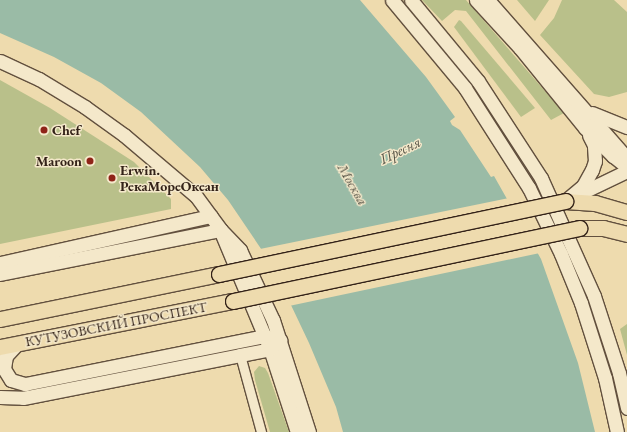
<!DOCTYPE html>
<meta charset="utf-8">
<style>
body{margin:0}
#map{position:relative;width:627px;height:432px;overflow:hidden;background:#eedbae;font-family:"EB Garamond",serif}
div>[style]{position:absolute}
.green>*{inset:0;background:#b9c08a}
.water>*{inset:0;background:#9abba6}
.pier>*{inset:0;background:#eedbae}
.roads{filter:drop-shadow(1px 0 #62503e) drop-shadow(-1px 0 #62503e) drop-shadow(0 1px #62503e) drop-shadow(0 -1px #62503e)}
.street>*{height:9px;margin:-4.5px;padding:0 4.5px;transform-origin:4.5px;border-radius:4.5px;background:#f4e8ca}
.secondary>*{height:13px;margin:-6.5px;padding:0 6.5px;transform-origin:6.5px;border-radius:6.5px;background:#f4e8ca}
.primary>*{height:15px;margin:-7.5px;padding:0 7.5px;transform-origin:7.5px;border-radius:7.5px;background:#eedbae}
.bridges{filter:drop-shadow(1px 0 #332218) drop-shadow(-1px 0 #332218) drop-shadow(0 1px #332218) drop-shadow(0 -1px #332218)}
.primary-bridge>*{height:15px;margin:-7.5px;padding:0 7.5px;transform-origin:7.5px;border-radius:7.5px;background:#eedbae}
.dots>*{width:11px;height:11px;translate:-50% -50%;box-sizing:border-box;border:2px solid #f4e8ca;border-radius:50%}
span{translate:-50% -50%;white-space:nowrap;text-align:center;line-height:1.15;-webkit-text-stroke:3px #f4e8ca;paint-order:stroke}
.poi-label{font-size:14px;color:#332218;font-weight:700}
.left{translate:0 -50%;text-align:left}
.right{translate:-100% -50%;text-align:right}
.street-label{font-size:14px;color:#332218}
.water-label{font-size:15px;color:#525043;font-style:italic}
</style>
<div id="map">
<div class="green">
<i style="clip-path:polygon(422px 0,466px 0,564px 113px,551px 120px,466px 11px,455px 10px,442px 21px)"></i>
<i style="clip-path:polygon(517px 0,549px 0,535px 21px)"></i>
<i style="clip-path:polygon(562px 0,614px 0,627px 12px,627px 92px,609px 97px,594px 94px,540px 35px,554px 18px)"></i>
<i style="clip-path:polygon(459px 20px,461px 21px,535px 108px,521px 117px,454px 27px)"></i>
<i style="clip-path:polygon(0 80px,50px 108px,134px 162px,171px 199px,171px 209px,0 244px)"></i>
<i style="clip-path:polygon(627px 324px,627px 355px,620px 329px)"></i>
<i style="clip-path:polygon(259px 366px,265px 368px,268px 373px,289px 432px,270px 432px,255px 380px,254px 372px)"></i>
</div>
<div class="water">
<i style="clip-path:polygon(0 0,360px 0,426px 77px,455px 117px,450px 121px,452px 125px,460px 130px,491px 177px,494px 176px,541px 259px,578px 363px,595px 432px,343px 432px,336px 407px,309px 343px,272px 265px,228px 200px,200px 167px,141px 112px,101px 83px,54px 57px,0 33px)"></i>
</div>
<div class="pier">
<i style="clip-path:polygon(509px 198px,540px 253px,289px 306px,260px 249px)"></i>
</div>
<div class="roads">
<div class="street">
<i style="left:240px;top:355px;width:80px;rotate:74.7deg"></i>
</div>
<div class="secondary">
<i style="left:392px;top:0;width:114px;rotate:50.3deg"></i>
<i style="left:465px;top:88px;width:119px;rotate:57.4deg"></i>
<i style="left:529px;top:188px;width:73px;rotate:64.1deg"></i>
<i style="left:561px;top:254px;width:53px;rotate:67.8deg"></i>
<i style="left:581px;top:303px;width:79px;rotate:72.3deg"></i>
<i style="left:605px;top:378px;width:55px;rotate:77.5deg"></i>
<i style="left:411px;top:0;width:105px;rotate:50.4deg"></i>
<i style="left:478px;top:81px;width:116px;rotate:57deg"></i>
<i style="left:541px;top:178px;width:129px;rotate:65.8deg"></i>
<i style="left:594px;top:296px;width:81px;rotate:72deg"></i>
<i style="left:619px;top:373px;width:36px;rotate:77deg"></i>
<i style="left:476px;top:0;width:65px;rotate:47.5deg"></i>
<i style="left:520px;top:48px;width:103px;rotate:50.9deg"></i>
<i style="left:585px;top:128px;width:40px;rotate:45deg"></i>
<i style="left:613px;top:156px;width:18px;rotate:38deg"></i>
<i style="left:488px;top:0;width:210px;rotate:48.7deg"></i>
<i style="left:0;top:61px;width:43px;rotate:24.8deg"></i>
<i style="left:39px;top:79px;width:54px;rotate:31.3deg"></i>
<i style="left:85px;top:107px;width:48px;rotate:35.7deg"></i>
<i style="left:124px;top:135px;width:94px;rotate:40.3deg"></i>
<i style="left:196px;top:196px;width:42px;rotate:53.7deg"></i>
<i style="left:221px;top:230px;width:28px;rotate:46deg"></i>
<i style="left:240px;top:250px;width:77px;rotate:64.8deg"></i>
<i style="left:273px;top:320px;width:118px;rotate:72.2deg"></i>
<i style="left:592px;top:113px;width:38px;rotate:22deg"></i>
<i style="left:577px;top:195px;width:55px;rotate:-25.6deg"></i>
<i style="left:565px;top:201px;width:23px;rotate:-40deg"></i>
<i style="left:583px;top:186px;width:18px;rotate:-61deg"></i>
<i style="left:592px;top:170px;width:9px;rotate:-72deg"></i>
<i style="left:595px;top:161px;width:16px;rotate:-94deg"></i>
<i style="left:594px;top:145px;width:11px;rotate:-117deg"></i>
<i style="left:221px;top:232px;width:127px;rotate:67.3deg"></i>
<i style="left:270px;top:349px;width:87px;rotate:72deg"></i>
<i style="left:0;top:263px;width:216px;rotate:-12.6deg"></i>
<i style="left:0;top:274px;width:225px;rotate:-11.3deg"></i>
<i style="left:17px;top:344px;width:16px;rotate:133deg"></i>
<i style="left:6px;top:356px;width:13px;rotate:99deg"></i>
<i style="left:4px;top:369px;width:13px;rotate:58deg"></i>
<i style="left:11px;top:380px;width:15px;rotate:16deg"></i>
<i style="left:25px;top:384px;width:245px;rotate:-11.3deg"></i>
<i style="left:265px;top:336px;width:16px;rotate:15deg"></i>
<i style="left:0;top:397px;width:23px;rotate:2deg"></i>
<i style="left:23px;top:398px;width:221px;rotate:-11.2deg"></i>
<i style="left:240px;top:355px;width:31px;rotate:-11deg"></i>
<i style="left:270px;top:349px;width:13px;rotate:-42deg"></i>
</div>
<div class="primary">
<i style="left:565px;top:201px;width:30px;rotate:4deg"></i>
<i style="left:595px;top:203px;width:33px;rotate:16deg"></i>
<i style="left:579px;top:228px;width:24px"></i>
<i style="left:603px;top:228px;width:25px;rotate:14deg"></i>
<i style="left:0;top:319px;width:224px;rotate:-11.6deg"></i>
<i style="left:0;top:347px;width:237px;rotate:-11.2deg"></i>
</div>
</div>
<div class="bridges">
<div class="primary-bridge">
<i style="left:219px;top:274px;width:354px;rotate:-11.9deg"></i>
<i style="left:233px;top:301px;width:354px;rotate:-11.9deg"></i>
</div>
</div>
<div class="dots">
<i style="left:44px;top:130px;background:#8f2418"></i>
<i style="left:90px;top:161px;background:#8f2418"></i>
<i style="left:112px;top:178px;background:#8f2418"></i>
</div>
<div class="poi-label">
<span class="left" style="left:52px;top:130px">Chef</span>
<span class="right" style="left:82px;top:161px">Maroon</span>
<span class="left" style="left:120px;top:178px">Erwin.<br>РекаМореОкеан</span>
</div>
<div class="street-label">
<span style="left:116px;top:324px;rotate:-11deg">КУТУЗОВСКИЙ ПРОСПЕКТ</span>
</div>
<div class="water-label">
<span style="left:400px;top:150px;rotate:-26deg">Пресня</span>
<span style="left:353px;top:184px;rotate:60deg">Москва</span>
</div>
</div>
